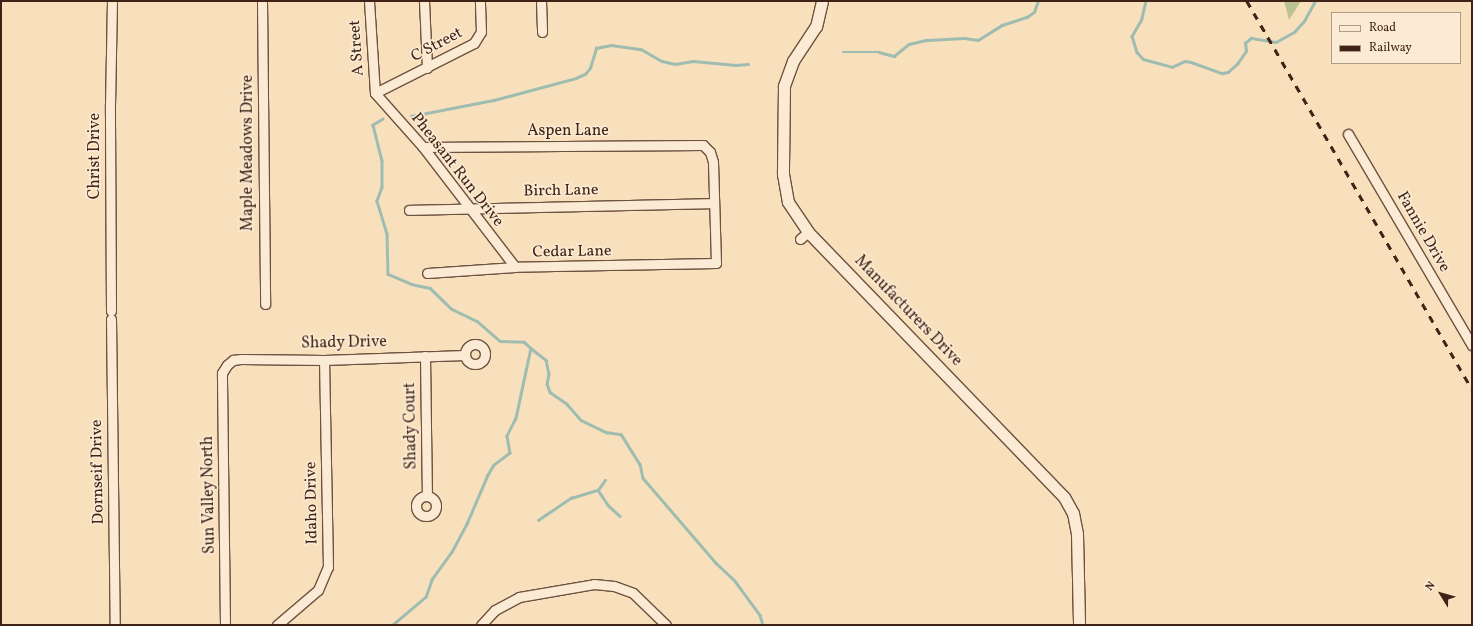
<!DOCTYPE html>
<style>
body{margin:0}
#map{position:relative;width:1473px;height:626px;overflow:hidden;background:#f9e0bd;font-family:Vollkorn,serif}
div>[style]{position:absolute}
.green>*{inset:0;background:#bbc393}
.stream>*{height:2.5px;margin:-1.25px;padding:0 1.25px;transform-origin:1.25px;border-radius:1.25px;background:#9ebdb0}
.roads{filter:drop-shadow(1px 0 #6e5240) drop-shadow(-1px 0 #6e5240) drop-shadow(0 1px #6e5240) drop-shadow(0 -1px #6e5240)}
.minor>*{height:9px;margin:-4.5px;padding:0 4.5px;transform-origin:4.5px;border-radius:4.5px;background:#fbebd4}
.minor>.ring{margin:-4.5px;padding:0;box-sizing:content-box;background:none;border:9px solid #fbebd4;border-radius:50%}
.tertiary>*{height:11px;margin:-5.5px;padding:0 5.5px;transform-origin:5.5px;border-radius:5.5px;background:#fbebd4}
.rail>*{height:2.5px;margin-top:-1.25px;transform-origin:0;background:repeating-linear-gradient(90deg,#402316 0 7px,transparent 0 14px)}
span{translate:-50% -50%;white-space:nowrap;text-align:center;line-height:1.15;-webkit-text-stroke:3px #fbebd4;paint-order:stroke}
.street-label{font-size:16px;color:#402316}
.frame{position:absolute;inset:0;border:2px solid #402316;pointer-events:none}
.legend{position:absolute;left:1331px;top:12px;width:130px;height:52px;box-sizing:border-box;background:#fbebd4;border:1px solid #b09b88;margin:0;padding:5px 7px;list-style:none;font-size:12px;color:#402316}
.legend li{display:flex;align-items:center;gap:8px;height:20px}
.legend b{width:20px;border:1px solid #b09b88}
.north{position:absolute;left:1421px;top:574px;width:40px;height:40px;-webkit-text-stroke:3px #fbebd4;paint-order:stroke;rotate:307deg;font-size:11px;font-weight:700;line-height:16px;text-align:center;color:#402316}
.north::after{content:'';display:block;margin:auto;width:14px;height:18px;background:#402316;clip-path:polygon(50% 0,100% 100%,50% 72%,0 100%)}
</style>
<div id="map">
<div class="green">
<i style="clip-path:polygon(1284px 1px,1301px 1px,1289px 20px)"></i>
</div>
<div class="stream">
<i style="left:1146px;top:1px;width:18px;rotate:103deg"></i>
<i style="left:1142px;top:19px;width:20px;rotate:120deg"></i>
<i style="left:1132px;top:36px;width:17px;rotate:73deg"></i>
<i style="left:1137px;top:52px;width:9px;rotate:49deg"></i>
<i style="left:1143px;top:59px;width:30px;rotate:15deg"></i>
<i style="left:1172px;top:67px;width:14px;rotate:-25deg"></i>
<i style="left:1185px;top:61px;width:6px;rotate:9deg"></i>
<i style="left:1191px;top:62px;width:33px;rotate:20deg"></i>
<i style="left:1222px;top:73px;width:6px;rotate:-9deg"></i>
<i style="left:1228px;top:72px;width:12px;rotate:-42deg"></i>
<i style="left:1237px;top:64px;width:16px;rotate:-55deg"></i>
<i style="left:1246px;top:51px;width:8px;rotate:-97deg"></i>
<i style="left:1245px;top:43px;width:8px;rotate:-40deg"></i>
<i style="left:1251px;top:38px;width:25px;rotate:9deg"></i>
<i style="left:1276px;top:42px;width:21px;rotate:-29deg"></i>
<i style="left:1294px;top:32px;width:15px;rotate:-48deg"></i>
<i style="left:1304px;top:21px;width:23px;rotate:-61deg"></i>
<i style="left:843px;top:52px;width:36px"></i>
<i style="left:879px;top:52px;width:16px;rotate:15deg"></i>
<i style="left:894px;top:56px;width:19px;rotate:-39deg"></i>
<i style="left:909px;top:44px;width:18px;rotate:-13deg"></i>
<i style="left:927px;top:40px;width:37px;rotate:-3deg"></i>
<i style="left:964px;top:38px;width:14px;rotate:8deg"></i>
<i style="left:978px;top:40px;width:28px;rotate:-32deg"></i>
<i style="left:1002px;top:25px;width:26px;rotate:-18deg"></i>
<i style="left:1027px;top:17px;width:9px;rotate:-36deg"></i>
<i style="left:1034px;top:12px;width:12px;rotate:-70deg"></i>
<i style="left:411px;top:116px;width:85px;rotate:-10.9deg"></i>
<i style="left:494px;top:100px;width:85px;rotate:-15deg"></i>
<i style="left:576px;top:78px;width:10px;rotate:-24deg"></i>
<i style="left:585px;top:74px;width:8px;rotate:-50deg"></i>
<i style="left:590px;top:68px;width:21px;rotate:-73deg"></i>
<i style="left:596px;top:48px;width:15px;rotate:-11deg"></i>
<i style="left:611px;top:45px;width:30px;rotate:8deg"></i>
<i style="left:641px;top:49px;width:24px;rotate:30deg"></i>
<i style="left:662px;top:61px;width:13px;rotate:13deg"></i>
<i style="left:675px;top:64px;width:18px;rotate:-9deg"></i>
<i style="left:693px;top:61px;width:43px;rotate:5.3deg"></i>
<i style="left:736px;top:65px;width:12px;rotate:-5deg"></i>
<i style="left:383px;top:119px;width:12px;rotate:149deg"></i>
<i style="left:373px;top:125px;width:36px;rotate:76deg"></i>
<i style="left:382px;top:160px;width:27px;rotate:90deg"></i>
<i style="left:382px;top:187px;width:15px;rotate:110deg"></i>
<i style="left:377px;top:201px;width:34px;rotate:73deg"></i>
<i style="left:387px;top:234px;width:40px;rotate:88.6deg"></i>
<i style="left:388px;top:274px;width:25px;rotate:23deg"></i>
<i style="left:411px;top:284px;width:19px;rotate:12deg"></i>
<i style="left:430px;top:288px;width:30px;rotate:44deg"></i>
<i style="left:452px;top:309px;width:28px;rotate:26deg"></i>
<i style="left:477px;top:321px;width:30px;rotate:41deg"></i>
<i style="left:500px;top:341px;width:24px;rotate:2deg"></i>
<i style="left:524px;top:342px;width:9px;rotate:41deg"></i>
<i style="left:531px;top:348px;width:72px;rotate:102.1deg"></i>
<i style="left:516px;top:418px;width:20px;rotate:117deg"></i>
<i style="left:507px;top:436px;width:17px;rotate:80deg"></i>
<i style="left:510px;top:453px;width:20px;rotate:143deg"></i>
<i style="left:494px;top:465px;width:12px;rotate:121deg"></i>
<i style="left:488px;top:475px;width:53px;rotate:113.2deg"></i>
<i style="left:467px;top:524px;width:32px;rotate:118deg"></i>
<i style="left:452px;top:552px;width:34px;rotate:126deg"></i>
<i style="left:432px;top:580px;width:18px;rotate:109deg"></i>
<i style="left:426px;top:597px;width:43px;rotate:139.7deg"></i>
<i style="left:532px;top:349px;width:18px;rotate:38deg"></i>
<i style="left:546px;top:360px;width:14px;rotate:78deg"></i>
<i style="left:549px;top:374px;width:10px;rotate:101deg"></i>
<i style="left:547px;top:384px;width:9px;rotate:69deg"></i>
<i style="left:550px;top:392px;width:21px;rotate:35deg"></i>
<i style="left:567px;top:404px;width:21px;rotate:49deg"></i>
<i style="left:581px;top:420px;width:28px;rotate:26deg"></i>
<i style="left:606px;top:432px;width:15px;rotate:8deg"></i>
<i style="left:621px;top:434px;width:36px;rotate:58deg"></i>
<i style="left:640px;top:464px;width:14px;rotate:78deg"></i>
<i style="left:643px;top:478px;width:112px;rotate:49.3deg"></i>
<i style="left:716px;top:563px;width:26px;rotate:43deg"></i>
<i style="left:735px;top:581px;width:42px;rotate:53.7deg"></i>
<i style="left:760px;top:615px;width:10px;rotate:73deg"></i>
<i style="left:598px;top:490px;width:18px;rotate:56deg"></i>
<i style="left:608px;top:505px;width:16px;rotate:43deg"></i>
<i style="left:538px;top:520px;width:40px;rotate:-34deg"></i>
<i style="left:571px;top:498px;width:28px;rotate:-17deg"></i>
<i style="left:598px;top:490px;width:12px;rotate:-55deg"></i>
</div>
<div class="roads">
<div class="minor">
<i style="left:262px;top:1px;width:303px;rotate:89.4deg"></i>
<i style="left:369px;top:1px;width:92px;rotate:86.3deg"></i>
<i style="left:424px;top:1px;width:67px;rotate:87.4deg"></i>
<i style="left:541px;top:1px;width:31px;rotate:88deg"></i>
<i style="left:375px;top:93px;width:72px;rotate:48.4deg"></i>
<i style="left:423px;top:147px;width:151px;rotate:52.5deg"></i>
<i style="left:375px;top:93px;width:111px;rotate:-26.8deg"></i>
<i style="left:474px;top:43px;width:13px;rotate:-58deg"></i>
<i style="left:481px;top:32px;width:31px;rotate:-92deg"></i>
<i style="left:1348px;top:134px;width:245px;rotate:59.6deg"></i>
<i style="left:423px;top:147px;width:280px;rotate:-0.4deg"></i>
<i style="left:703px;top:145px;width:10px;rotate:45deg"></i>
<i style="left:710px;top:152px;width:10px;rotate:73deg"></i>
<i style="left:713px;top:162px;width:101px;rotate:88.3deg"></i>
<i style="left:716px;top:263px;width:201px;rotate:178.9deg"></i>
<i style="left:515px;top:267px;width:88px;rotate:176.1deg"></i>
<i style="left:409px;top:210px;width:305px;rotate:-1.3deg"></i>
<i style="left:800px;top:239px;width:11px;rotate:-41deg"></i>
<i style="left:111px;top:311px;width:206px;rotate:-90.3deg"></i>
<i style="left:110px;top:105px;width:104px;rotate:-88.9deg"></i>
<i style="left:111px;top:319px;width:306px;rotate:89.3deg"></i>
<i class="ring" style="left:465px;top:344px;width:11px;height:11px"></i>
<i style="left:425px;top:356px;width:140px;rotate:89.2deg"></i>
<i class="ring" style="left:416px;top:496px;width:11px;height:11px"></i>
<i style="left:225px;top:625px;width:252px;rotate:-90.7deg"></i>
<i style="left:222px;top:373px;width:9px;rotate:-58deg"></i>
<i style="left:227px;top:365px;width:8px;rotate:-40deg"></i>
<i style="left:233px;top:360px;width:8px;rotate:-7deg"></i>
<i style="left:241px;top:359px;width:83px;rotate:0.7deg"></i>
<i style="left:324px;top:360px;width:141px;rotate:-2deg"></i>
<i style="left:277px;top:625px;width:54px;rotate:-40.5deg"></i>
<i style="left:318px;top:590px;width:25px;rotate:-67deg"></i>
<i style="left:328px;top:567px;width:207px;rotate:-91.1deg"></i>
<i style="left:481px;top:625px;width:21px;rotate:-47deg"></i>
<i style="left:495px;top:610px;width:27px;rotate:-28deg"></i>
<i style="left:519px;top:597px;width:76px;rotate:-9.8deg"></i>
<i style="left:594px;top:584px;width:20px;rotate:6deg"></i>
<i style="left:614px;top:586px;width:20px;rotate:20deg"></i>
<i style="left:633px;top:593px;width:46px;rotate:44.1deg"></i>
</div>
<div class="tertiary">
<i style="left:822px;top:1px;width:26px;rotate:103deg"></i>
<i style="left:816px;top:26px;width:42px;rotate:123.3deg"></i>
<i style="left:793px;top:61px;width:27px;rotate:110deg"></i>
<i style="left:784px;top:86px;width:88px;rotate:90.7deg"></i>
<i style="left:783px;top:174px;width:28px;rotate:80deg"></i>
<i style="left:788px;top:202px;width:36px;rotate:56deg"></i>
<i style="left:808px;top:232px;width:368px;rotate:46deg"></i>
<i style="left:1064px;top:497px;width:18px;rotate:61deg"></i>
<i style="left:1073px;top:513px;width:21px;rotate:79deg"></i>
<i style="left:1077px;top:534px;width:91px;rotate:88.7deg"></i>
</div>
</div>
<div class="rail">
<i style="left:1247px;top:1px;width:449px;rotate:59.9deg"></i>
</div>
<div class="street-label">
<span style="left:437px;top:45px;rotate:-28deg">C Street</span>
<span style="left:357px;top:48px;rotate:-94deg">A Street</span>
<span style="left:568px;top:131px">Aspen Lane</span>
<span style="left:248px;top:153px;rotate:-90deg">Maple Meadows Drive</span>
<span style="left:95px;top:156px;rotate:-90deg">Christ Drive</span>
<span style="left:457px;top:170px;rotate:52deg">Pheasant Run Drive</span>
<span style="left:561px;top:191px;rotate:-1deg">Birch Lane</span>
<span style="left:1423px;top:232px;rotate:60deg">Fannie Drive</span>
<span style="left:572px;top:252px;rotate:-1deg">Cedar Lane</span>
<span style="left:908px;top:311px;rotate:46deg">Manufacturers Drive</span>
<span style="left:344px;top:343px;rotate:-1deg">Shady Drive</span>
<span style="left:411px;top:426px;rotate:-91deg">Shady Court</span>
<span style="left:98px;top:472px;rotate:-91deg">Dornseif Drive</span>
<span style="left:209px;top:495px;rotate:-91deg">Sun Valley North</span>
<span style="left:312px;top:503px;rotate:-91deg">Idaho Drive</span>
</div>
<div class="frame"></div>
<ul class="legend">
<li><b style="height:5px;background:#fbebd4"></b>Road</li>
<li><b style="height:5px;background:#402316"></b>Railway</li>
</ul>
<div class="north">N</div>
</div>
